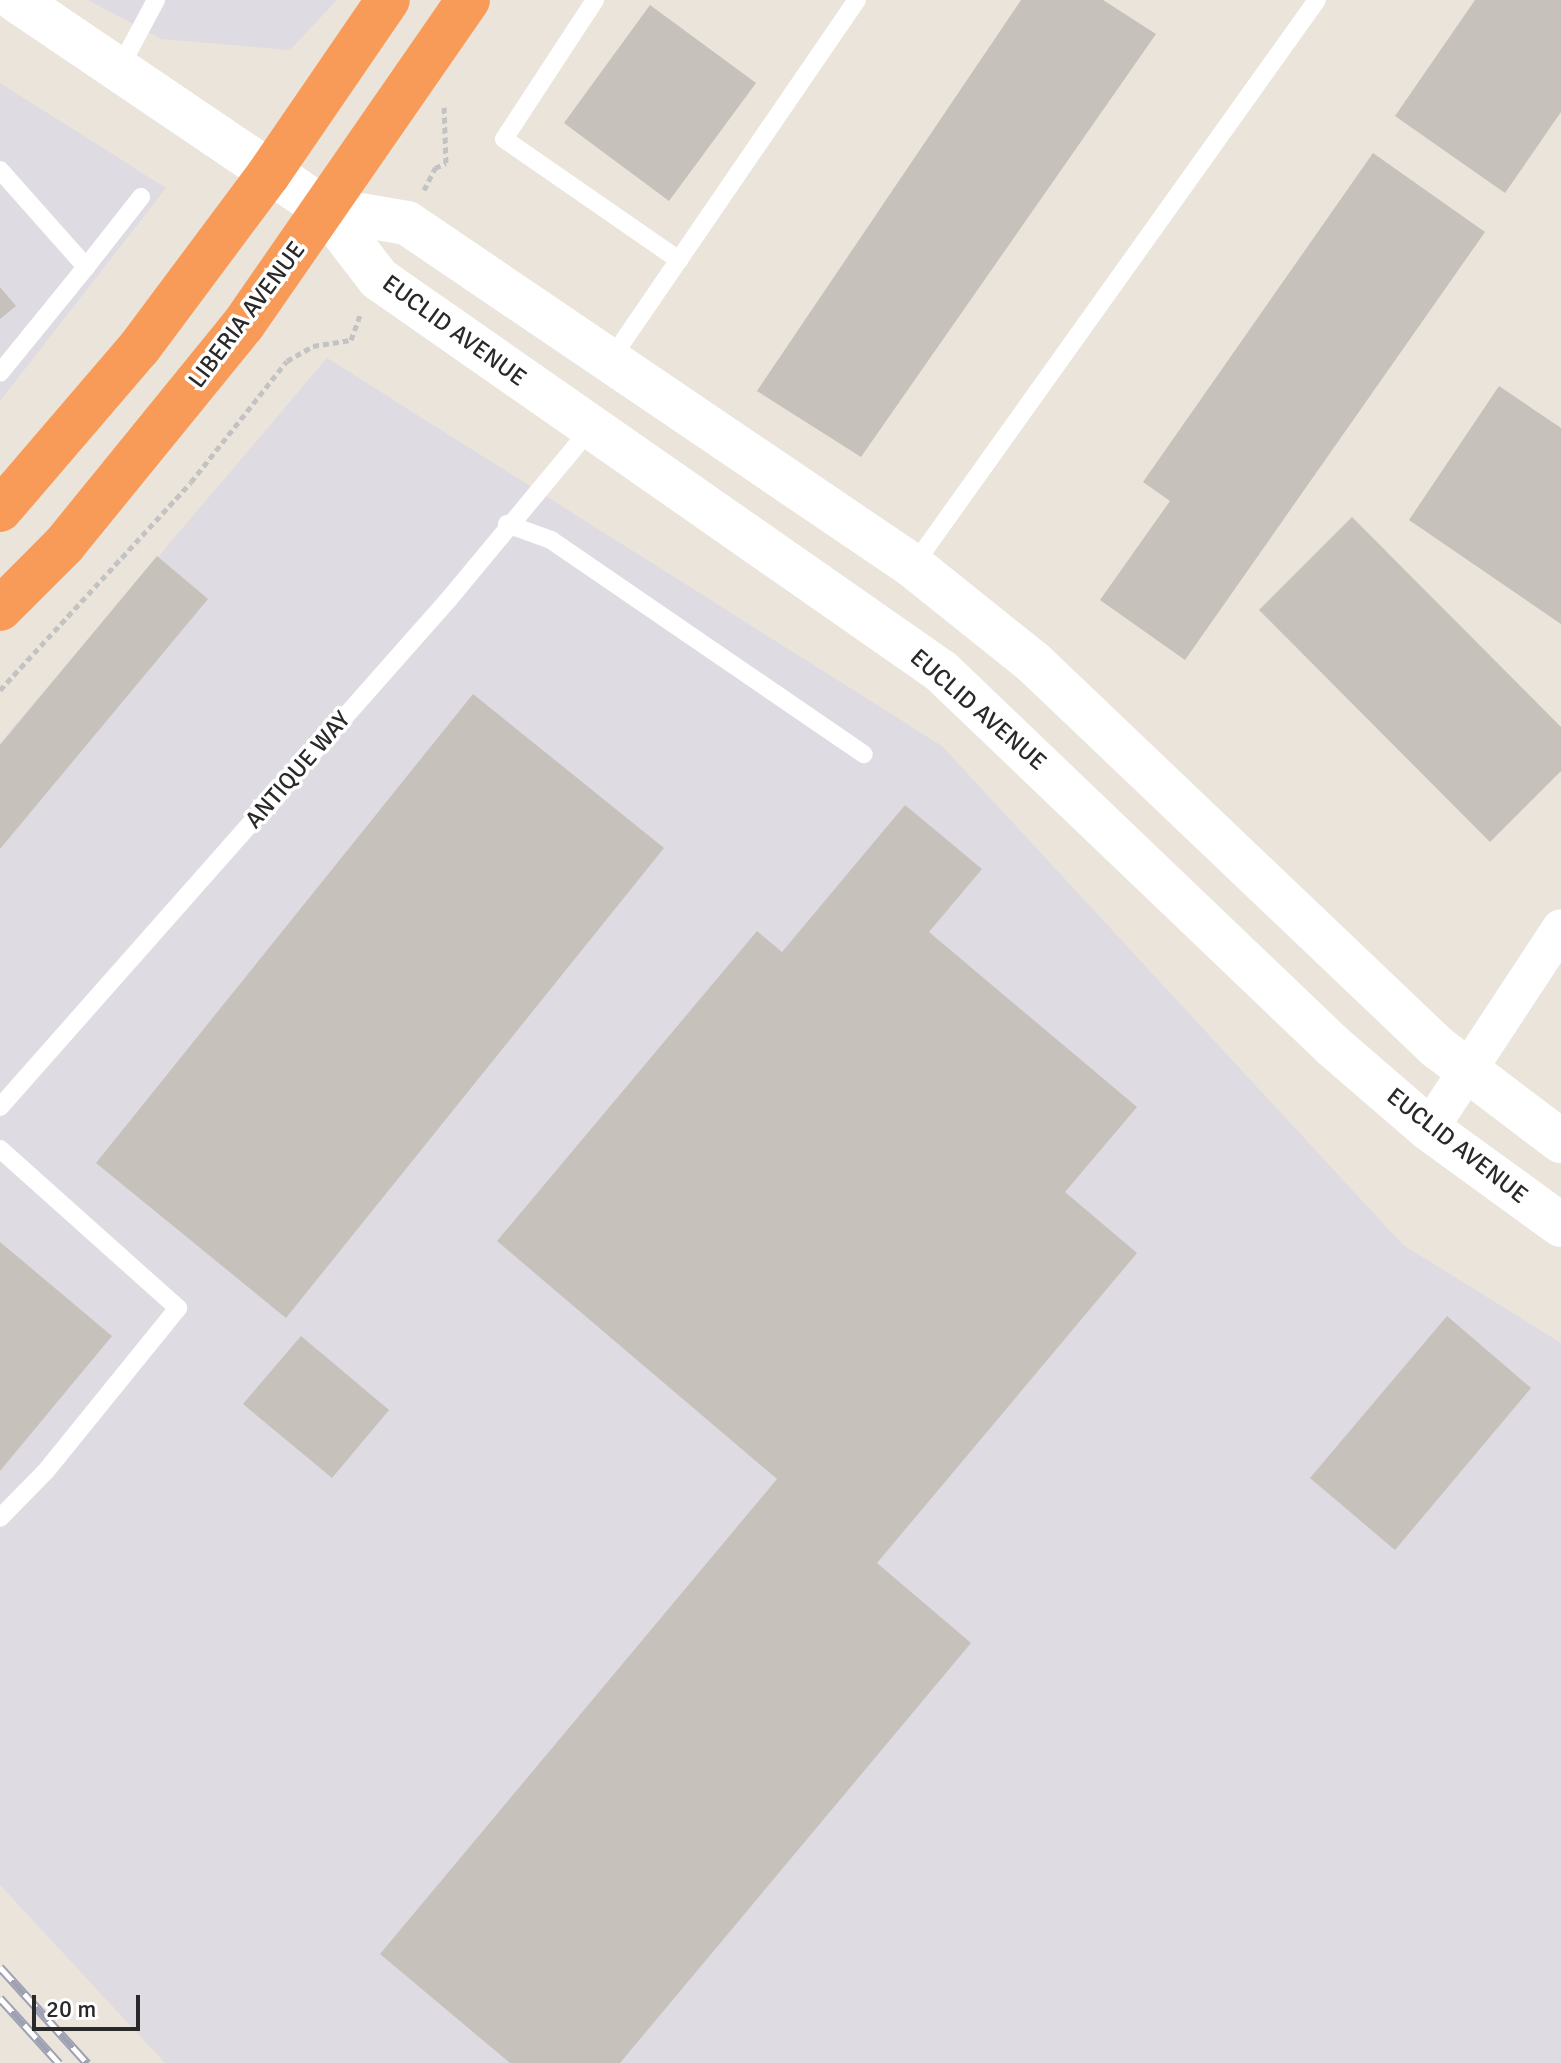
<!DOCTYPE html>
<style>
body{margin:0}
#map{position:relative;width:1561px;height:2063px;overflow:hidden;background:#ebe4db;font-family:Signika,sans-serif}
div>[style]{position:absolute}
.industrial>*{inset:0;background:#dedbe3}
.building>*{inset:0;background:#c6c1bb}
.path>*{height:5px;margin-top:-2.5px;transform-origin:0;background:repeating-linear-gradient(90deg,#c3c3c3 0 6px,transparent 0 10px)}
.lane>*{height:18px;margin:-9px;padding:0 9px;transform-origin:9px;border-radius:9px;background:#fff}
.street>*{height:38px;margin:-19px;padding:0 19px;transform-origin:19px;border-radius:19px;background:#fff}
.secondary>*{height:44px;margin:-22px;padding:0 22px;transform-origin:22px;border-radius:22px;background:#fff}
.highway>*{height:44px;margin:-22px;padding:0 22px;transform-origin:22px;border-radius:22px;background:#f99b58}
.rail>*{height:9px;margin-top:-4.5px;transform-origin:0;background:repeating-linear-gradient(90deg,#fff 0 18px,#9ea1b3 0 36px);box-sizing:border-box;border-block:2px solid #9ea1b3}
span{translate:-50% -50%;white-space:nowrap;text-align:center;line-height:1.15;-webkit-text-stroke:7px #fff;paint-order:stroke}
.street-label{font-size:24px;color:#292929}
.scale{position:absolute;left:32px;top:1995px;width:108px;height:36px;box-sizing:border-box;border:4px solid #292929;border-top:0;padding-left:10px;font-size:24px;line-height:28px;white-space:nowrap;color:#292929;-webkit-text-stroke:6px #fff;paint-order:stroke}
</style>
<div id="map">
<div class="industrial">
<i style="clip-path:polygon(88px 0,337px 0,290px 50px,161px 39px)"></i>
<i style="clip-path:polygon(0 83px,166px 188px,0 401px)"></i>
<i style="clip-path:polygon(327px 358px,942px 746px,1403px 1245px,1561px 1343px,1561px 2063px,165px 2063px,0 1885px,0 743px)"></i>
</div>
<div class="building">
<i style="clip-path:polygon(1021px 0,1103px 0,1156px 34px,861px 457px,757px 391px)"></i>
<i style="clip-path:polygon(1475px 0,1561px 0,1561px 112px,1505px 193px,1395px 116px)"></i>
<i style="clip-path:polygon(650px 5px,756px 83px,669px 201px,564px 123px)"></i>
<i style="clip-path:polygon(1373px 153px,1485px 232px,1185px 660px,1100px 600px,1170px 501px,1143px 482px)"></i>
<i style="clip-path:polygon(0 287px,16px 306px,0 319px)"></i>
<i style="clip-path:polygon(1499px 386px,1561px 428px,1561px 624px,1409px 520px)"></i>
<i style="clip-path:polygon(1352px 517px,1561px 727px,1561px 771px,1490px 842px,1259px 610px)"></i>
<i style="clip-path:polygon(157px 556px,208px 599px,0 849px,0 745px)"></i>
<i style="clip-path:polygon(473px 694px,664px 848px,286px 1318px,96px 1163px)"></i>
<i style="clip-path:polygon(905px 805px,982px 869px,929px 932px,1137px 1107px,1065px 1192px,1137px 1253px,877px 1563px,971px 1643px,620px 2063px,510px 2063px,380px 1954px,777px 1479px,497px 1241px,757px 931px,782px 952px)"></i>
<i style="clip-path:polygon(0 1242px,112px 1336px,0 1471px)"></i>
<i style="clip-path:polygon(1447px 1316px,1531px 1388px,1395px 1550px,1310px 1478px)"></i>
<i style="clip-path:polygon(301px 1336px,389px 1410px,332px 1478px,243px 1404px)"></i>
</div>
<div class="path">
<i style="left:424px;top:190px;width:25px;rotate:-63deg"></i>
<i style="left:435px;top:168px;width:12px;rotate:-24deg"></i>
<i style="left:446px;top:163px;width:56px;rotate:-92deg"></i>
<i style="left:0;top:690px;width:282px;rotate:-47.4deg"></i>
<i style="left:191px;top:482px;width:154px;rotate:-51.6deg"></i>
<i style="left:287px;top:361px;width:30px;rotate:-30deg"></i>
<i style="left:313px;top:346px;width:38px;rotate:-9deg"></i>
<i style="left:351px;top:340px;width:29px;rotate:-70deg"></i>
</div>
<div class="lane">
<i style="left:595px;top:0;width:166px;rotate:123.2deg"></i>
<i style="left:504px;top:139px;width:213px;rotate:34.7deg"></i>
<i style="left:119px;top:69px;width:78px;rotate:-61.8deg"></i>
<i style="left:0;top:170px;width:130px;rotate:48.4deg"></i>
<i style="left:86px;top:267px;width:136px;rotate:129.1deg"></i>
<i style="left:86px;top:267px;width:89px;rotate:-51.8deg"></i>
<i style="left:611px;top:359px;width:435px;rotate:-55.6deg"></i>
<i style="left:507px;top:524px;width:47px;rotate:20deg"></i>
<i style="left:551px;top:540px;width:379px;rotate:34.4deg"></i>
<i style="left:913px;top:566px;width:695px;rotate:-54.48deg"></i>
<i style="left:0;top:1107px;width:678px;rotate:-48.53deg"></i>
<i style="left:449px;top:599px;width:222px;rotate:-50.3deg"></i>
<i style="left:0;top:1149px;width:239px;rotate:41.8deg"></i>
<i style="left:178px;top:1308px;width:211px;rotate:129deg"></i>
<i style="left:45px;top:1472px;width:64px;rotate:134.4deg"></i>
</div>
<div class="street">
<i style="left:1429px;top:1129px;width:240px;rotate:-56.7deg"></i>
</div>
<div class="secondary">
<i style="left:16px;top:0;width:373px;rotate:34.1deg"></i>
<i style="left:325px;top:209px;width:83px;rotate:9.7deg"></i>
<i style="left:407px;top:223px;width:611px;rotate:34.13deg"></i>
<i style="left:913px;top:566px;width:155px;rotate:38.7deg"></i>
<i style="left:1034px;top:663px;width:557px;rotate:43.62deg"></i>
<i style="left:1437px;top:1047px;width:156px;rotate:37.2deg"></i>
<i style="left:325px;top:209px;width:88px;rotate:52.4deg"></i>
<i style="left:379px;top:279px;width:685px;rotate:34.9deg"></i>
<i style="left:941px;top:671px;width:542px;rotate:43.73deg"></i>
<i style="left:1333px;top:1046px;width:127px;rotate:40.8deg"></i>
<i style="left:1429px;top:1129px;width:163px;rotate:36deg"></i>
</div>
<div class="highway">
<i style="left:0;top:510px;width:213px;rotate:-49.4deg"></i>
<i style="left:139px;top:348px;width:216px;rotate:-53.3deg"></i>
<i style="left:268px;top:175px;width:212px;rotate:-55.6deg"></i>
<i style="left:0;top:609px;width:91px;rotate:-45deg"></i>
<i style="left:64px;top:545px;width:284px;rotate:-50.9deg"></i>
<i style="left:243px;top:325px;width:395px;rotate:-55.3deg"></i>
</div>
<div class="rail">
<i style="left:0;top:1967px;width:130px;rotate:47.8deg"></i>
<i style="left:0;top:1998px;width:88px;rotate:47.8deg"></i>
</div>
<div class="street-label">
<span style="left:247px;top:315px;rotate:-53deg">LIBERIA AVENUE</span>
<span style="left:454px;top:331px;rotate:36deg">EUCLID AVENUE</span>
<span style="left:978px;top:710px;rotate:41deg">EUCLID AVENUE</span>
<span style="left:298px;top:770px;rotate:-49deg">ANTIQUE WAY</span>
<span style="left:1457px;top:1146px;rotate:38deg">EUCLID AVENUE</span>
</div>
<div class="scale">20 m</div>
</div>
